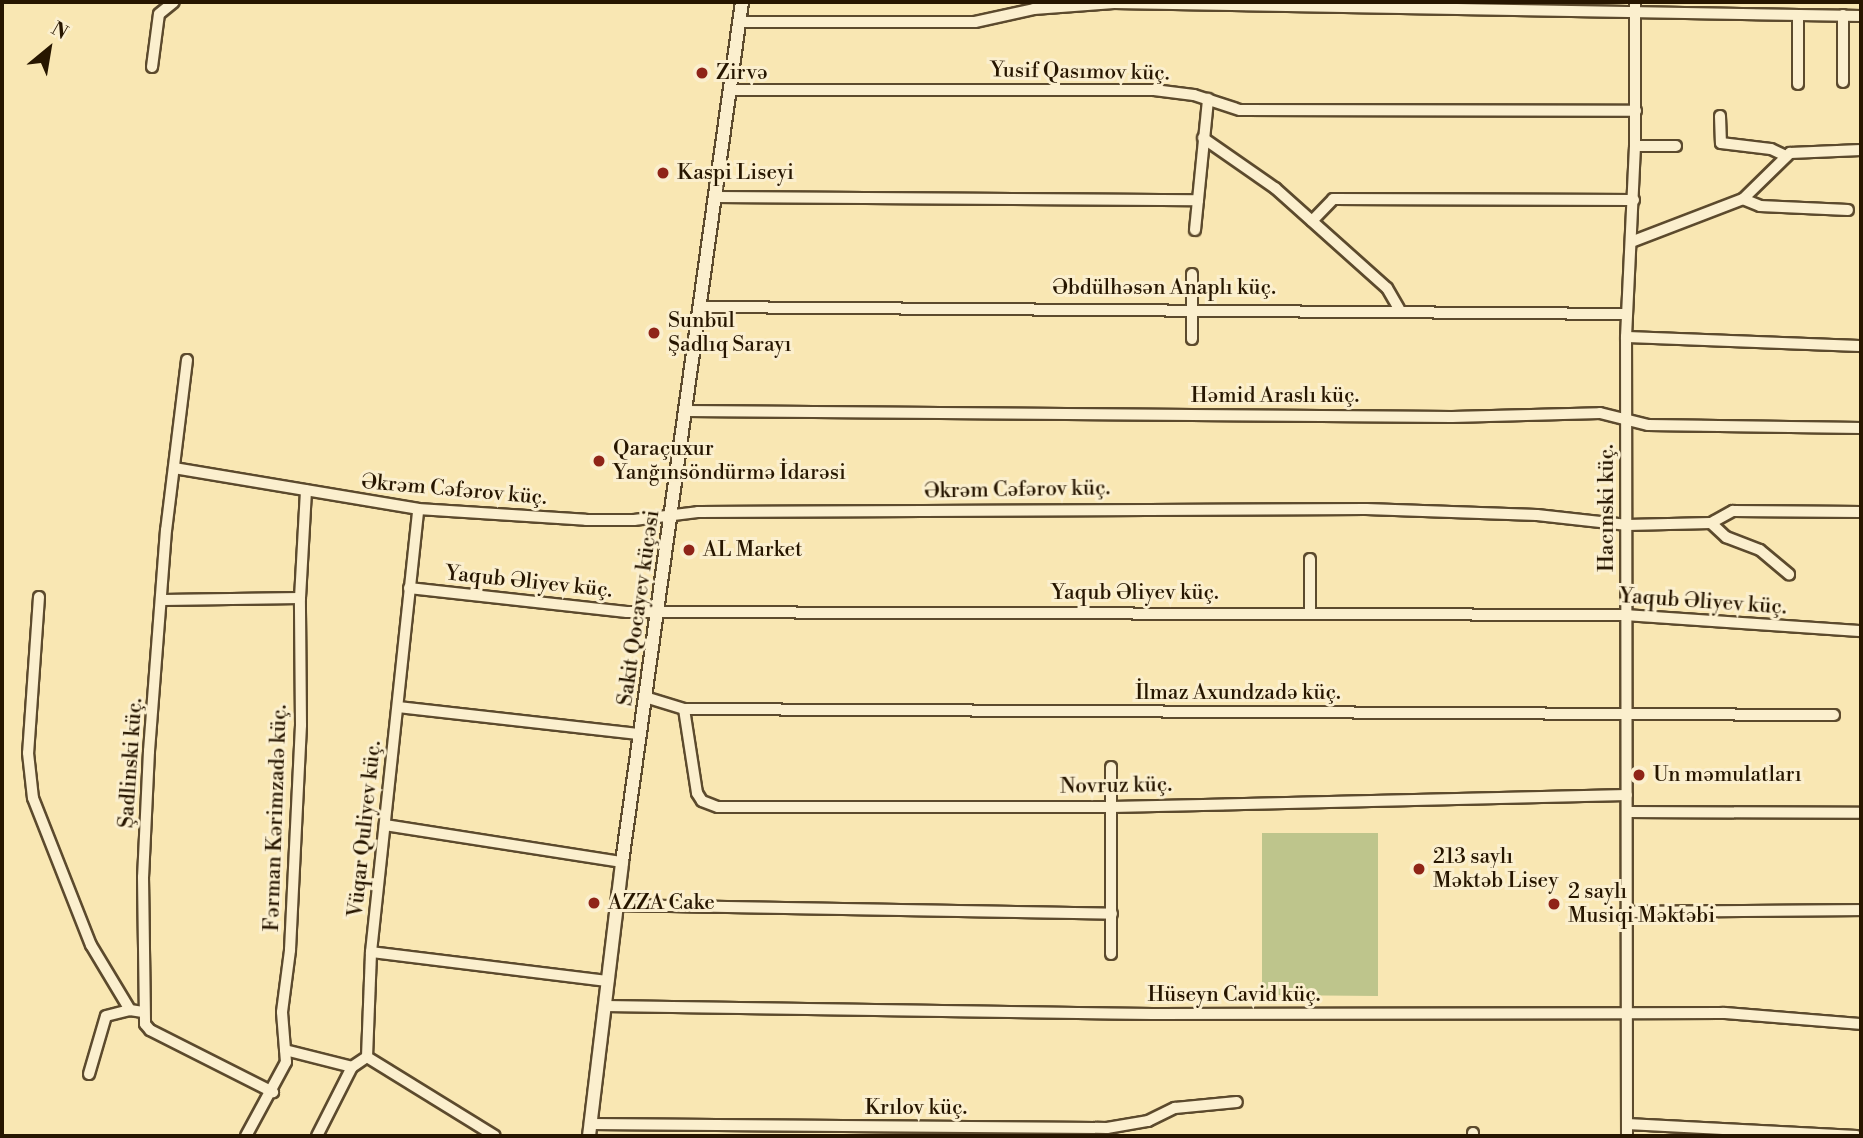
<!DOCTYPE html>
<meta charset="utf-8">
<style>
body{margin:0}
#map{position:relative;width:1863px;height:1138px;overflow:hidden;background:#f9e7b3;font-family:"Libre Bodoni",serif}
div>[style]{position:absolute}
.green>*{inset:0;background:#bec58c}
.roads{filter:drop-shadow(2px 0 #5c4a2d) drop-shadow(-2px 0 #5c4a2d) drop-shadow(0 2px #5c4a2d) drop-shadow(0 -2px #5c4a2d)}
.minor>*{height:10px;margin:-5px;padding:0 5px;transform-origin:5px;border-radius:5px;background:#fbefce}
.tertiary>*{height:12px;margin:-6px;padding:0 6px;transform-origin:6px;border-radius:6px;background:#fbefce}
.dots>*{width:19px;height:19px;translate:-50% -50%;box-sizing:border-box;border:4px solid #fbefce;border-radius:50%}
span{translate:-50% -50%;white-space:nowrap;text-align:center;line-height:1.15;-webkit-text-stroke:6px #fbefce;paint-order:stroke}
.street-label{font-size:21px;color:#271600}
.poi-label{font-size:21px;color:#271600}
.left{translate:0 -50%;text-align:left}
.frame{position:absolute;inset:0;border:4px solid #271600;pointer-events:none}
.north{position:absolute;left:14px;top:14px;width:70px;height:70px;-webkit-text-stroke:5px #fbefce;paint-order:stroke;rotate:30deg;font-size:19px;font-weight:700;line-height:28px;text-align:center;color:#271600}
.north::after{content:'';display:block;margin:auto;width:24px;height:32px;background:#271600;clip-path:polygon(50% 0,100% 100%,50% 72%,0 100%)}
</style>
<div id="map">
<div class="green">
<i style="clip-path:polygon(1262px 833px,1378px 833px,1378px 996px,1262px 995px)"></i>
</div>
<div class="roads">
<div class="minor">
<i style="left:1798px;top:15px;width:69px;rotate:90deg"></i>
<i style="left:1843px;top:15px;width:67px;rotate:90deg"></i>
<i style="left:739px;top:22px;width:236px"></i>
<i style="left:975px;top:22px;width:60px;rotate:-12.4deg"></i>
<i style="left:1034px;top:9px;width:80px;rotate:-4.3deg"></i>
<i style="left:1114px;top:3px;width:747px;rotate:1deg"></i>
<i style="left:152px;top:67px;width:53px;rotate:-82.5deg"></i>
<i style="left:159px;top:14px;width:19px;rotate:-39deg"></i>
<i style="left:731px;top:90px;width:423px"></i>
<i style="left:1154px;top:90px;width:40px;rotate:7.1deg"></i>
<i style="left:1194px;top:95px;width:48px;rotate:18.1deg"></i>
<i style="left:1240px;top:110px;width:396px;rotate:0.1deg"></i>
<i style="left:1720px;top:116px;width:27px;rotate:88deg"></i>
<i style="left:1721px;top:143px;width:50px;rotate:6.8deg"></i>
<i style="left:1771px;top:149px;width:17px;rotate:25deg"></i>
<i style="left:1203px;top:138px;width:88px;rotate:34.8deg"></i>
<i style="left:1275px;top:188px;width:150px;rotate:41.8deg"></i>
<i style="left:1387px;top:288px;width:24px;rotate:60deg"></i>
<i style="left:1635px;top:146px;width:41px"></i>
<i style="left:717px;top:197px;width:481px;rotate:0.4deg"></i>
<i style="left:1743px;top:199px;width:18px;rotate:22deg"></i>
<i style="left:1760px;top:206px;width:88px;rotate:2.6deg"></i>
<i style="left:1312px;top:221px;width:30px;rotate:-46deg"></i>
<i style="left:1333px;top:199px;width:301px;rotate:0.2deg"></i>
<i style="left:1195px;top:230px;width:132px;rotate:-84.3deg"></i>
<i style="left:1631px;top:242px;width:120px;rotate:-21deg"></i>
<i style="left:1743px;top:199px;width:66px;rotate:-44.4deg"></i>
<i style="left:1790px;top:153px;width:71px;rotate:-2.4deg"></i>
<i style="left:700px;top:307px;width:927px;rotate:0.43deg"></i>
<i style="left:1626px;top:337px;width:235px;rotate:2.2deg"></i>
<i style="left:1192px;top:339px;width:65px;rotate:-90deg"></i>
<i style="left:187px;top:360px;width:171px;rotate:97deg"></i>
<i style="left:166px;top:530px;width:222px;rotate:94.4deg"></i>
<i style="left:149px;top:751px;width:126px;rotate:92.7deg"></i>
<i style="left:143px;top:877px;width:147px;rotate:89.2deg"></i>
<i style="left:145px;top:1024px;width:8px;rotate:50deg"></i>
<i style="left:150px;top:1030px;width:138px;rotate:26.8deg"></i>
<i style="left:687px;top:411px;width:765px;rotate:0.45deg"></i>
<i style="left:1452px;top:417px;width:148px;rotate:-1.5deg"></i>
<i style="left:1600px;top:413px;width:49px;rotate:14deg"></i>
<i style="left:1648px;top:425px;width:213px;rotate:0.8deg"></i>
<i style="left:174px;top:468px;width:247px;rotate:9.5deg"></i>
<i style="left:418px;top:509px;width:168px;rotate:3.7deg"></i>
<i style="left:586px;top:520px;width:48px"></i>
<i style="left:634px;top:520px;width:64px;rotate:-7.1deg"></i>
<i style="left:698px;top:512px;width:668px;rotate:-0.26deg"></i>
<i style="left:1366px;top:509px;width:171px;rotate:2deg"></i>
<i style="left:1537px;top:515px;width:91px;rotate:6.3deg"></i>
<i style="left:1627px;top:525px;width:84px;rotate:-1.4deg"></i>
<i style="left:1711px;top:523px;width:25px;rotate:-29deg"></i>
<i style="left:1733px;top:511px;width:128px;rotate:0.4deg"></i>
<i style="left:1711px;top:523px;width:21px;rotate:43deg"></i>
<i style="left:1726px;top:537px;width:36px;rotate:21deg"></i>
<i style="left:1760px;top:550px;width:38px;rotate:40deg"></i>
<i style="left:409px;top:588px;width:219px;rotate:6.3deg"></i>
<i style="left:627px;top:612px;width:999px;rotate:0.17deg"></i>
<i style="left:1626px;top:615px;width:236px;rotate:3.9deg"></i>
<i style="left:39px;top:597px;width:156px;rotate:94deg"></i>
<i style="left:28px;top:753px;width:45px;rotate:83.7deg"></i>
<i style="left:33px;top:798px;width:158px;rotate:68.5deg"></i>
<i style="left:91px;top:945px;width:76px;rotate:59deg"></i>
<i style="left:130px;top:1010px;width:13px;rotate:9deg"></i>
<i style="left:163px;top:600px;width:137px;rotate:-0.8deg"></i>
<i style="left:1310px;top:613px;width:54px;rotate:-90deg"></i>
<i style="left:645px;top:697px;width:41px;rotate:17.1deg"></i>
<i style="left:684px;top:709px;width:1150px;rotate:0.3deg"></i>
<i style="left:398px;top:707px;width:244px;rotate:6.4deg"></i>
<i style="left:684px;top:709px;width:85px;rotate:81.2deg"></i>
<i style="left:697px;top:793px;width:9px;rotate:58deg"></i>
<i style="left:702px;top:801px;width:17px;rotate:21deg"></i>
<i style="left:718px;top:807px;width:394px"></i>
<i style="left:1112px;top:807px;width:515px;rotate:-1.33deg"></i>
<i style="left:1111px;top:767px;width:187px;rotate:90deg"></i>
<i style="left:1627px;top:812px;width:234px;rotate:0.2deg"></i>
<i style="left:385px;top:825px;width:240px;rotate:8.9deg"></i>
<i style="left:617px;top:905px;width:495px;rotate:1deg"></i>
<i style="left:1626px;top:912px;width:235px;rotate:-0.5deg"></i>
<i style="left:371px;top:952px;width:239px;rotate:7deg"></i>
<i style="left:605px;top:1006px;width:548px;rotate:0.84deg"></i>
<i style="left:1153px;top:1014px;width:571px;rotate:-0.1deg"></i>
<i style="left:1724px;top:1013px;width:137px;rotate:4.6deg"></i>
<i style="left:285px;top:1050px;width:69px;rotate:14.2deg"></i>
<i style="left:367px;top:1057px;width:105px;rotate:-87.8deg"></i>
<i style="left:371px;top:952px;width:445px;rotate:-83.9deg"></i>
<i style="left:367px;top:1057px;width:150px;rotate:31.7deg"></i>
<i style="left:89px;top:1074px;width:60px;rotate:-73.7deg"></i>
<i style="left:106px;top:1016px;width:25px;rotate:-14deg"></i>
<i style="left:590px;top:1124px;width:517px;rotate:0.44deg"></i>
<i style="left:1107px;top:1128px;width:42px;rotate:-9.7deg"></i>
<i style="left:1148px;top:1121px;width:30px;rotate:-26deg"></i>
<i style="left:1175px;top:1108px;width:62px;rotate:-5.5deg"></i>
<i style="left:1627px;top:1124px;width:230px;rotate:3deg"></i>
<i style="left:246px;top:1136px;width:84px;rotate:-61.6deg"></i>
<i style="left:286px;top:1062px;width:50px;rotate:-94.6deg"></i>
<i style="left:282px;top:1012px;width:63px;rotate:-82.6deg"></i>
<i style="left:290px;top:950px;width:225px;rotate:-87.2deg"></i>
<i style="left:301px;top:725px;width:127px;rotate:-90.5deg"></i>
<i style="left:300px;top:598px;width:108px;rotate:-86.8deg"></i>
<i style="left:317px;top:1136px;width:77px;rotate:-63.1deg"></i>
<i style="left:352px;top:1067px;width:18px;rotate:-34deg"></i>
<i style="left:1473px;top:1136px;width:3px;rotate:-90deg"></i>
<i style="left:1627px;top:1136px;width:799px;rotate:-90.07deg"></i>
<i style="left:1626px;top:337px;width:191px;rotate:-87.3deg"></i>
<i style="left:1635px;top:146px;width:144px;rotate:-90deg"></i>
</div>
<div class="tertiary">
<i style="left:589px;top:1136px;width:276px;rotate:-83.1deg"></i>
<i style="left:622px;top:862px;width:868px;rotate:-82.06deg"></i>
</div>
</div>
<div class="dots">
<i style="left:702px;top:73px;background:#8f2418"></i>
<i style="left:663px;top:173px;background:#8f2418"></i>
<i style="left:654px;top:333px;background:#8f2418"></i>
<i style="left:599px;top:461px;background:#8f2418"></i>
<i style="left:689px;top:550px;background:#8f2418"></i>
<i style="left:1639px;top:775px;background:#8f2418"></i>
<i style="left:1419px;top:869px;background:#8f2418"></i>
<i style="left:594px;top:903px;background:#8f2418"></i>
<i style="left:1554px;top:904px;background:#8f2418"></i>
</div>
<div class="street-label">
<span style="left:1080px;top:72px;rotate:1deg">Yusif Qasımov küç.</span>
<span style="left:1164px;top:288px">Əbdülhəsən Anaplı küç.</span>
<span style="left:1275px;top:396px">Həmid Araslı küç.</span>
<span style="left:454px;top:490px;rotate:5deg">Əkrəm Cəfərov küç.</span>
<span style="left:1017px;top:490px;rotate:-1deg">Əkrəm Cəfərov küç.</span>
<span style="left:1607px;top:508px;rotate:-90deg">Hacınski küç.</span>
<span style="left:529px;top:582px;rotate:6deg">Yaqub Əliyev küç.</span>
<span style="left:1135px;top:593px">Yaqub Əliyev küç.</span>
<span style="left:1703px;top:602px;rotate:4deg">Yaqub Əliyev küç.</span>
<span style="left:639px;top:608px;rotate:-82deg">Sakit Qocayev küçəsi</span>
<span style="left:1238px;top:693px">İlmaz Axundzadə küç.</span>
<span style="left:131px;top:763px;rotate:-86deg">Şadlinski küç.</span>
<span style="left:1116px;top:786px;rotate:-1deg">Novruz küç.</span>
<span style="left:276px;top:818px;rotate:-88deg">Fərman Kərimzadə küç.</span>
<span style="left:365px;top:829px;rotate:-84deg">Vüqar Quliyev küç.</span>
<span style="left:1234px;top:995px">Hüseyn Cavid küç.</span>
<span style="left:916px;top:1108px">Krılov küç.</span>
</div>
<div class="poi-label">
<span class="left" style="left:716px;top:73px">Zirvə</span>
<span class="left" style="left:677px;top:173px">Kaspi Liseyi</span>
<span class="left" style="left:668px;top:333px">Sunbul<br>Şadlıq Sarayı</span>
<span class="left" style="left:613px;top:461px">Qaraçuxur<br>Yanğınsöndürmə İdarəsi</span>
<span class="left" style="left:703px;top:550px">AL Market</span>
<span class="left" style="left:1653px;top:775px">Un məmulatları</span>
<span class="left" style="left:1433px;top:869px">213 saylı<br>Məktəb Lisey</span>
<span class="left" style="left:1568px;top:904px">2 saylı<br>Musiqi Məktəbi</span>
<span class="left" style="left:608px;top:903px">AZZA Cake</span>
</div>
<div class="frame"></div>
<div class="north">N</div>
</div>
